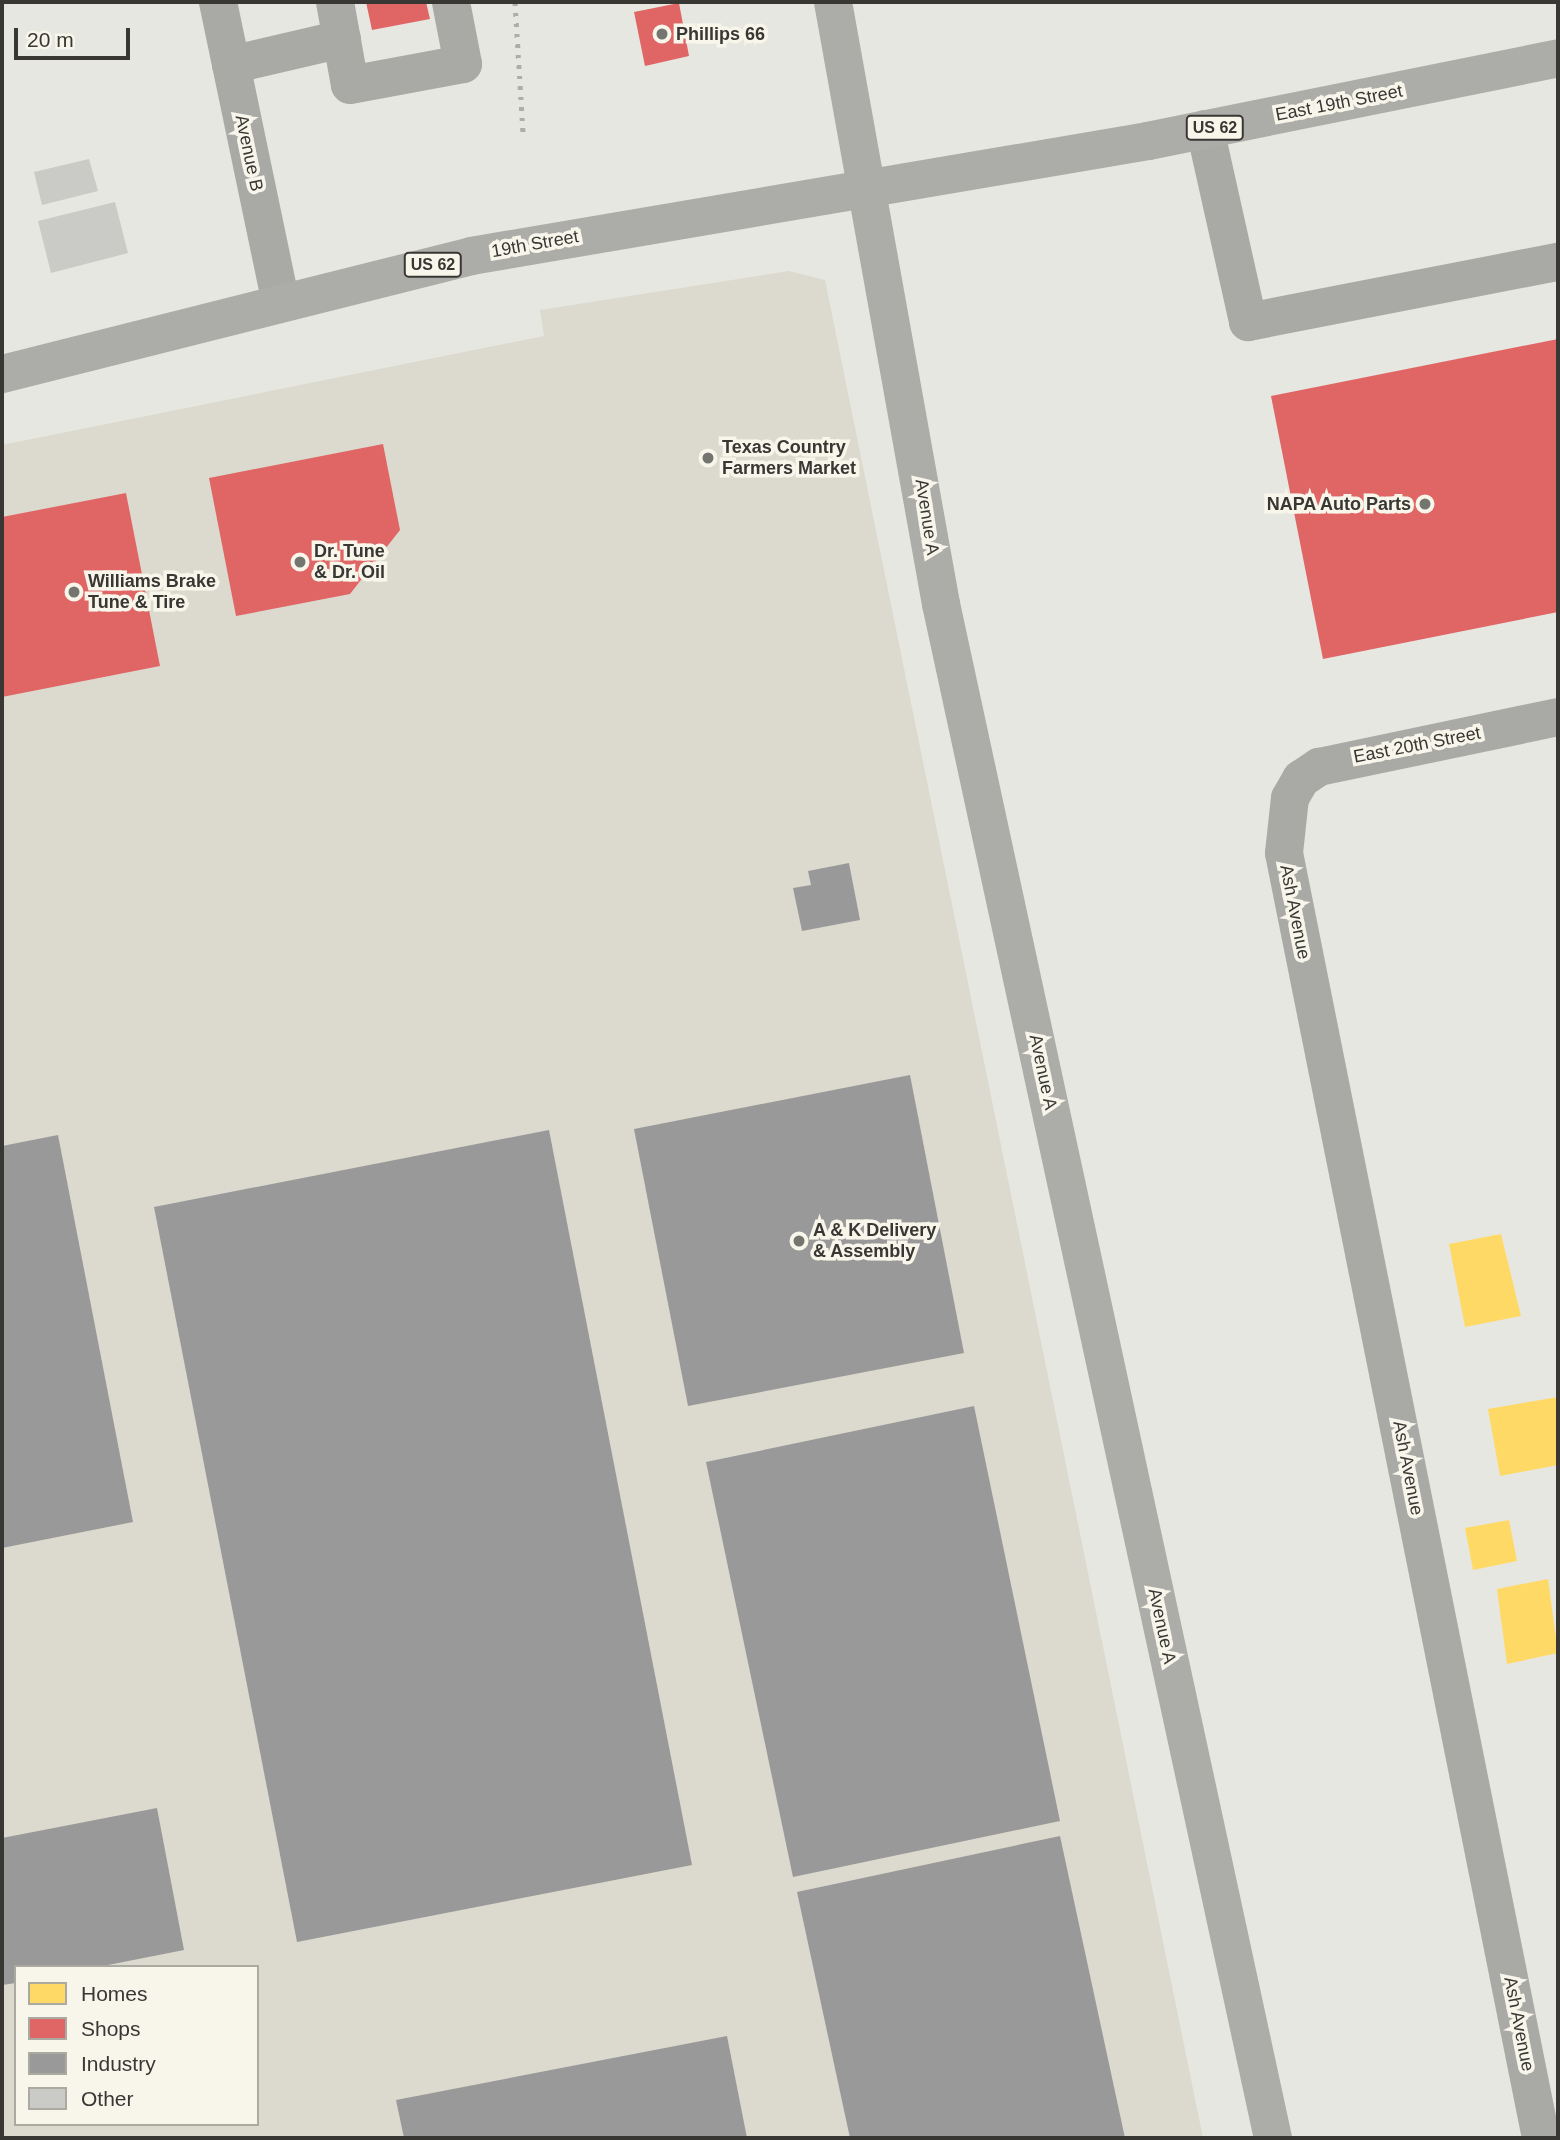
<!DOCTYPE html>
<style>
body{margin:0}
#map{position:relative;width:1560px;height:2140px;overflow:hidden;background:#e7e7e1;font-family:Helvetica,sans-serif}
div>[style]{position:absolute}
.built>*{inset:0;background:#dcdace}
.homes>*{inset:0;background:#ffd966}
.shops>*{inset:0;background:#e06666}
.industry>*{inset:0;background:#999}
.building>*{inset:0;background:#cacac6}
.minor>*{height:38px;margin:-19px;padding:0 19px;transform-origin:19px;border-radius:19px;background:#a9a9a6}
.major>*{height:38px;margin:-19px;padding:0 19px;transform-origin:19px;border-radius:19px;background:#acaca8}
.rail>*{height:5px;margin-top:-2.5px;transform-origin:0;background:repeating-linear-gradient(90deg,#adadaa 0 3.5px,transparent 0 10.5px)}
.dots>*{width:19px;height:19px;translate:-50% -50%;box-sizing:border-box;border:4px solid #f8f6eb;border-radius:50%}
span{translate:-50% -50%;white-space:nowrap;text-align:center;line-height:1.15;-webkit-text-stroke:7px #f8f6eb;paint-order:stroke}
.shield-label span{padding:2px 5px;background:#f8f6eb;border:2px solid;border-radius:5px;-webkit-text-stroke-width:0}
.shield-label{font-size:16px;color:#383733;font-weight:700}
.poi-label{font-size:18px;color:#383733;font-weight:700}
.left{translate:0 -50%;text-align:left}
.right{translate:-100% -50%;text-align:right}
.street-label{font-size:18px;color:#383733}
.frame{position:absolute;inset:0;border:4px solid #383733;pointer-events:none}
.legend{position:absolute;left:14px;top:1965px;width:245px;height:161px;box-sizing:border-box;background:#f8f6eb;border:2px solid #abaaa1;margin:0;padding:9px 12px;list-style:none;font-size:21px;color:#383733}
.legend li{display:flex;align-items:center;gap:14px;height:35px}
.legend b{width:35px;border:2px solid #abaaa1}
.scale{position:absolute;left:14px;top:28px;width:116px;height:32px;box-sizing:border-box;border:4px solid #383733;border-top:0;padding-left:9px;font-size:21px;line-height:24px;white-space:nowrap;color:#383733;-webkit-text-stroke:5px #f8f6eb;paint-order:stroke}
</style>
<div id="map">
<div class="built">
<i style="clip-path:polygon(evenodd,789px 271px,825px 280px,1203px 2138px,2px 2138px,2px 445px,544px 336px,540px 310px,789px 271px,16px 1967px,257px 1967px,257px 2124px,16px 2124px,16px 1967px)"></i>
</div>
<div class="homes">
<i style="clip-path:polygon(1501px 1234px,1521px 1316px,1465px 1327px,1449px 1244px)"></i>
<i style="clip-path:polygon(1558px 1397px,1558px 1465px,1500px 1476px,1488px 1409px)"></i>
<i style="clip-path:polygon(1509px 1520px,1517px 1561px,1473px 1570px,1465px 1528px)"></i>
<i style="clip-path:polygon(1548px 1579px,1558px 1653px,1507px 1664px,1497px 1589px)"></i>
</div>
<div class="shops">
<i style="clip-path:polygon(366px 2px,426px 2px,430px 19px,372px 30px)"></i>
<i style="clip-path:polygon(679px 3px,689px 56px,645px 66px,634px 12px)"></i>
<i style="clip-path:polygon(1558px 339px,1558px 612px,1323px 659px,1271px 396px)"></i>
<i style="clip-path:polygon(383px 444px,400px 530px,350px 594px,236px 616px,209px 478px)"></i>
<i style="clip-path:polygon(126px 493px,160px 666px,2px 697px,2px 517px)"></i>
</div>
<div class="industry">
<i style="clip-path:polygon(849px 863px,860px 920px,802px 931px,793px 888px,811px 885px,808px 871px)"></i>
<i style="clip-path:polygon(910px 1075px,964px 1353px,688px 1406px,634px 1129px)"></i>
<i style="clip-path:polygon(549px 1130px,692px 1865px,297px 1942px,154px 1207px)"></i>
<i style="clip-path:polygon(58px 1135px,133px 1522px,2px 1548px,2px 1146px)"></i>
<i style="clip-path:polygon(974px 1406px,1060px 1821px,793px 1877px,706px 1462px)"></i>
<i style="clip-path:polygon(157px 1808px,184px 1950px,98px 1967px,16px 1967px,16px 1983px,2px 1985px,2px 1838px)"></i>
<i style="clip-path:polygon(1060px 1836px,1125px 2138px,850px 2138px,797px 1892px)"></i>
<i style="clip-path:polygon(727px 2036px,747px 2138px,404px 2138px,396px 2100px)"></i>
</div>
<div class="building">
<i style="clip-path:polygon(89px 159px,98px 191px,42px 205px,34px 172px)"></i>
<i style="clip-path:polygon(115px 202px,128px 253px,51px 273px,38px 221px)"></i>
</div>
<div class="minor">
<i style="left:218px;top:2px;width:308px;rotate:78.2deg"></i>
<i style="left:335px;top:2px;width:84px;rotate:79.8deg"></i>
<i style="left:350px;top:85px;width:115px;rotate:-10.5deg"></i>
<i style="left:463px;top:64px;width:63px;rotate:-101deg"></i>
<i style="left:231px;top:65px;width:114px;rotate:-13.2deg"></i>
<i style="left:1205px;top:129px;width:198px;rotate:77.4deg"></i>
<i style="left:1248px;top:322px;width:316px;rotate:-11deg"></i>
<i style="left:1541px;top:2138px;width:1310px;rotate:-101.31deg"></i>
<i style="left:1284px;top:853px;width:55px;rotate:-83.8deg"></i>
<i style="left:1290px;top:798px;width:22px;rotate:-60deg"></i>
<i style="left:1301px;top:779px;width:22px;rotate:-34deg"></i>
<i style="left:1319px;top:767px;width:244px;rotate:-11.8deg"></i>
</div>
<div class="major">
<i style="left:833px;top:2px;width:612px;rotate:79.83deg"></i>
<i style="left:941px;top:604px;width:1570px;rotate:77.79deg"></i>
<i style="left:2px;top:374px;width:484px;rotate:-14.1deg"></i>
<i style="left:471px;top:256px;width:687px;rotate:-9.64deg"></i>
<i style="left:1148px;top:141px;width:418px;rotate:-11.4deg"></i>
</div>
<div class="rail">
<i style="left:515px;top:2px;width:130px;rotate:86.5deg"></i>
</div>
<div class="dots">
<i style="left:662px;top:34px;background:#757570"></i>
<i style="left:708px;top:458px;background:#757570"></i>
<i style="left:1425px;top:504px;background:#757570"></i>
<i style="left:300px;top:562px;background:#757570"></i>
<i style="left:74px;top:592px;background:#757570"></i>
<i style="left:799px;top:1241px;background:#757570"></i>
</div>
<div class="shield-label">
<span style="left:1215px;top:128px">US 62</span>
<span style="left:433px;top:265px">US 62</span>
</div>
<div class="poi-label">
<span class="left" style="left:676px;top:34px">Phillips 66</span>
<span class="left" style="left:722px;top:458px">Texas Country<br>Farmers Market</span>
<span class="right" style="left:1411px;top:504px">NAPA Auto Parts</span>
<span class="left" style="left:314px;top:562px">Dr. Tune<br>&amp; Dr. Oil</span>
<span class="left" style="left:88px;top:592px">Williams Brake<br>Tune &amp; Tire</span>
<span class="left" style="left:813px;top:1241px">A &amp; K Delivery<br>&amp; Assembly</span>
</div>
<div class="street-label">
<span style="left:1339px;top:103px;rotate:-11deg">East 19th Street</span>
<span style="left:249px;top:153px;rotate:78deg">Avenue B</span>
<span style="left:535px;top:244px;rotate:-10deg">19th Street</span>
<span style="left:927px;top:517px;rotate:81deg">Avenue A</span>
<span style="left:1417px;top:745px;rotate:-11deg">East 20th Street</span>
<span style="left:1295px;top:912px;rotate:79deg">Ash Avenue</span>
<span style="left:1043px;top:1072px;rotate:78deg">Avenue A</span>
<span style="left:1408px;top:1468px;rotate:79deg">Ash Avenue</span>
<span style="left:1162px;top:1626px;rotate:78deg">Avenue A</span>
<span style="left:1519px;top:2024px;rotate:79deg">Ash Avenue</span>
</div>
<div class="frame"></div>
<ul class="legend">
<li><b style="height:19px;background:#ffd966"></b>Homes</li>
<li><b style="height:19px;background:#e06666"></b>Shops</li>
<li><b style="height:19px;background:#999"></b>Industry</li>
<li><b style="height:19px;background:#cacac6"></b>Other</li>
</ul>
<div class="scale">20 m</div>
</div>
